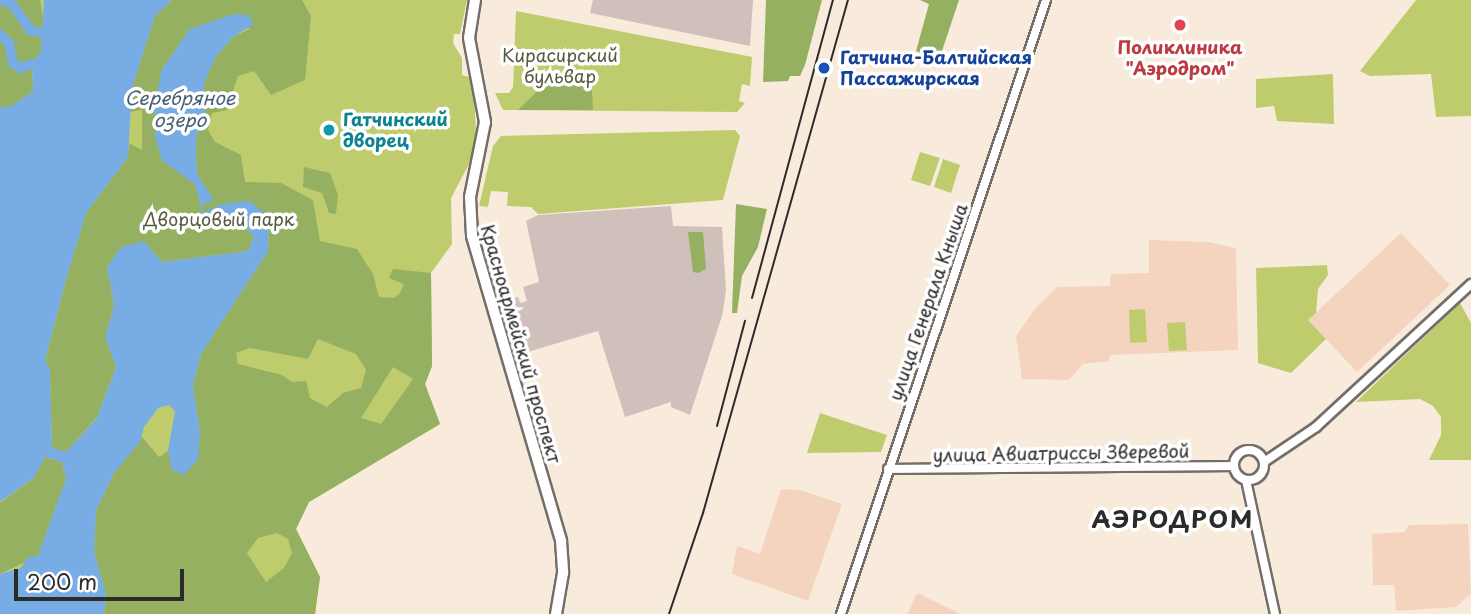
<!DOCTYPE html>
<meta charset="utf-8">
<style>
body{margin:0}
#map{position:relative;width:1471px;height:614px;overflow:hidden;background:#f9ebdc;font-family:"Playpen Sans",sans-serif}
div>[style]{position:absolute}
.built>*{inset:0;background:#f4d4bf}
.industrial>*{inset:0;background:#d0c0bb}
.green>*{inset:0;background:#becc6e}
.forest>*{inset:0;background:#96b061}
.water>*{inset:0;background:#77ace4}
.stream>*{height:2px;margin:-1px;padding:0 1px;transform-origin:1px;border-radius:1px;background:#77ace4}
.river>*{height:10px;margin:-5px;padding:0 5px;transform-origin:5px;border-radius:5px;background:#77ace4}
.roads{filter:drop-shadow(2px 0 #736e69) drop-shadow(-2px 0 #736e69) drop-shadow(0 2px #736e69) drop-shadow(0 -2px #736e69)}
.minor>*{height:8px;margin:-4px;padding:0 4px;transform-origin:4px;border-radius:4px;background:#fff}
.minor>.ring{margin:-4px;padding:0;box-sizing:content-box;background:none;border:8px solid #fff;border-radius:50%}
.major>*{height:10px;margin:-5px;padding:0 5px;transform-origin:5px;border-radius:5px;background:#fff}
.rail>*{height:2px;margin:-1px;padding:0 1px;transform-origin:1px;border-radius:1px;background:#2b2b2b}
.dots>*{width:19px;height:19px;translate:-50% -50%;box-sizing:border-box;border:4px solid #fff;border-radius:50%}
span{translate:-50% -50%;white-space:nowrap;text-align:center;line-height:1.15;-webkit-text-stroke:7px #fff;paint-order:stroke}
.health-label{font-size:18px;color:#be3a42;font-weight:700}
.park-label{font-size:18px;color:#575b3f}
.transit-label{font-size:18px;color:#164399;font-weight:700}
.left{translate:0 -50%;text-align:left}
.culture-label{font-size:18px;color:#0d838f;font-weight:700}
.street-label{font-size:18px;color:#2b2b2b}
.water-label{font-size:19px;color:#495f75;font-style:italic}
.district-label{font-size:24px;color:#2b2b2b;font-weight:700;letter-spacing:2px}
.scale{position:absolute;left:14px;top:569px;width:170px;height:32px;box-sizing:border-box;border:4px solid #2b2b2b;border-top:0;padding-left:9px;font-size:21px;line-height:24px;white-space:nowrap;color:#2b2b2b;-webkit-text-stroke:5px #fff;paint-order:stroke}
</style>
<div id="map">
<div class="built">
<i style="clip-path:polygon(1401px 233px,1450px 285px,1357px 372px,1308px 320px)"></i>
<i style="clip-path:polygon(1149px 240px,1208px 242px,1236px 248px,1238px 350px,1110px 355px,1109px 361px,1083px 364px,1069px 380px,1022px 379px,1016px 336px,1034px 310px,1057px 287px,1110px 286px,1111px 274px,1149px 273px)"></i>
<i style="clip-path:polygon(781px 489px,800px 490px,842px 504px,808px 601px,732px 574px,737px 546px,760px 554px)"></i>
<i style="clip-path:polygon(1468px 524px,1471px 594px,1456px 607px,1396px 611px,1394px 585px,1373px 585px,1372px 534px,1404px 532px,1409px 525px)"></i>
<i style="clip-path:polygon(917px 593px,957px 612px,960px 614px,907px 614px)"></i>
</div>
<div class="industrial">
<i style="clip-path:polygon(593px 0,753px 0,750px 46px,590px 13px)"></i>
<i style="clip-path:polygon(671px 206px,673px 226px,722px 227px,726px 291px,722px 316px,690px 415px,671px 407px,671px 402px,625px 417px,598px 331px,521px 354px,505px 301px,518px 297px,520px 303px,527px 301px,523px 287px,539px 282px,526px 221px,538px 215px)"></i>
</div>
<div class="green">
<i style="clip-path:polygon(0 0,467px 0,460px 34px,454px 34px,453px 43px,462px 58px,462px 75px,473px 78px,477px 149px,451px 198px,452px 244px,431px 273px,432px 366px,425px 384px,440px 424px,309px 502px,296px 529px,320px 577px,315px 614px,0 614px)"></i>
<i style="clip-path:polygon(1416px 0,1471px 0,1471px 116px,1436px 117px,1431px 74px,1370px 76px,1360px 71px)"></i>
<i style="clip-path:polygon(516px 11px,752px 57px,750px 86px,742px 84px,739px 101px,745px 103px,737px 112px,503px 110px,495px 93px,509px 93px,513px 87px)"></i>
<i style="clip-path:polygon(1333px 74px,1334px 124px,1277px 121px,1274px 106px,1256px 108px,1256px 79px)"></i>
<i style="clip-path:polygon(735px 130px,740px 136px,723px 200px,538px 214px,531px 207px,507px 206px,508px 192px,491px 191px,488px 207px,479px 206px,493px 146px,501px 136px)"></i>
<i style="clip-path:polygon(920px 152px,940px 158px,930px 186px,911px 180px)"></i>
<i style="clip-path:polygon(943px 159px,960px 165px,951px 193px,934px 187px)"></i>
<i style="clip-path:polygon(1327px 265px,1328px 275px,1318px 289px,1316px 313px,1308px 320px,1326px 339px,1291px 373px,1258px 363px,1256px 268px)"></i>
<i style="clip-path:polygon(1460px 303px,1471px 323px,1471px 460px,1429px 460px,1441px 435px,1441px 417px,1433px 406px,1420px 399px,1356px 402px)"></i>
<i style="clip-path:polygon(1145px 309px,1147px 342px,1130px 343px,1129px 310px)"></i>
<i style="clip-path:polygon(1185px 322px,1187px 350px,1169px 351px,1167px 323px)"></i>
<i style="clip-path:polygon(820px 413px,887px 435px,881px 452px,807px 453px)"></i>
</div>
<div class="forest">
<i style="clip-path:polygon(0 0,40px 0,44px 24px,41px 51px,32px 64px,33px 91px,10px 108px,0 107px)"></i>
<i style="clip-path:polygon(evenodd,172px 0,302px 0,311px 16px,305px 80px,271px 95px,254px 71px,238px 76px,227px 110px,212px 113px,208px 130px,215px 142px,241px 155px,245px 182px,281px 183px,313px 200px,320px 241px,357px 249px,373px 274px,379px 297px,394px 298px,400px 293px,404px 284px,389px 278px,393px 269px,431px 273px,432px 366px,425px 384px,440px 424px,309px 502px,296px 529px,320px 577px,315px 614px,104px 614px,106px 595px,94px 551px,96px 511px,114px 473px,142px 437px,159px 457px,168px 451px,172px 469px,200px 433px,193px 385px,201px 354px,268px 251px,269px 216px,203px 212px,244px 225px,254px 237px,248px 251px,162px 262px,144px 241px,107px 267px,114px 305px,105px 337px,116px 367px,97px 417px,66px 452px,52px 448px,50px 370px,45px 361px,67px 276px,86px 213px,128px 157px,129px 143px,142px 150px,142px 110px,130px 112px,132px 88px,155px 16px,172px 0,251px 28px,233px 37px,215px 58px,204px 83px,205px 115px,196px 137px,196px 160px,198px 176px,213px 199px,201px 205px,162px 69px,190px 29px,251px 28px,172px 0,318px 339px,356px 354px,366px 370px,361px 388px,343px 393px,327px 407px,310px 398px,306px 381px,292px 382px,282px 375px,238px 364px,236px 353px,250px 348px,308px 359px,318px 339px,172px 0,393px 367px,413px 379px,381px 424px,361px 418px,393px 367px,172px 0,277px 533px,288px 539px,292px 553px,284px 568px,266px 582px,247px 553px,258px 538px,277px 533px)"></i>
<i style="clip-path:polygon(766px 0,822px 0,805px 65px,800px 76px,790px 76px,788px 81px,763px 82px)"></i>
<i style="clip-path:polygon(920px 0,959px 0,939px 60px,916px 51px,929px 4px)"></i>
<i style="clip-path:polygon(583px 75px,591px 75px,593px 110px,518px 110px,545px 84px,556px 78px,576px 80px)"></i>
<i style="clip-path:polygon(304px 167px,330px 173px,338px 195px,336px 214px,329px 213px,322px 193px,303px 187px)"></i>
<i style="clip-path:polygon(736px 204px,767px 209px,758px 247px,742px 276px,737px 313px,732px 313px)"></i>
<i style="clip-path:polygon(688px 232px,703px 232px,706px 269px,698px 273px,693px 272px)"></i>
<i style="clip-path:polygon(44px 457px,62px 462px,66px 479px,38px 556px,0 574px,0 503px,34px 478px)"></i>
</div>
<div class="water">
<i style="clip-path:polygon(44px 0,172px 0,155px 16px,132px 88px,128px 157px,86px 213px,67px 276px,45px 360px,50px 370px,52px 448px,66px 452px,97px 418px,116px 367px,105px 337px,114px 305px,107px 267px,121px 247px,144px 241px,162px 262px,248px 251px,254px 237px,244px 225px,202px 213px,222px 204px,249px 201px,269px 216px,268px 251px,201px 354px,193px 385px,200px 433px,198px 459px,184px 475px,172px 470px,168px 451px,175px 411px,169px 405px,158px 408px,144px 427px,140px 442px,114px 473px,96px 511px,94px 551px,106px 595px,104px 614px,0 614px,0 574px,21px 568px,28px 557px,38px 556px,66px 479px,62px 462px,45px 457px,34px 478px,0 502px,0 107px,10px 107px,33px 91px,32px 64px,41px 51px)"></i>
<i style="clip-path:polygon(234px 14px,248px 15px,254px 24px,233px 37px,215px 58px,204px 83px,205px 116px,196px 137px,196px 160px,198px 176px,214px 200px,201px 205px,195px 185px,162px 160px,155px 136px,155px 102px,162px 69px,190px 29px)"></i>
</div>
<div class="stream">
<i style="left:201px;top:205px;width:8px;rotate:83deg"></i>
</div>
<div class="river">
<i style="left:0;top:0;width:13px;rotate:18deg"></i>
<i style="left:12px;top:4px;width:32px;rotate:55deg"></i>
<i style="left:30px;top:30px;width:13px;rotate:13deg"></i>
<i style="left:0;top:34px;width:13px;rotate:45deg"></i>
<i style="left:9px;top:43px;width:20px;rotate:79deg"></i>
<i style="left:13px;top:63px;width:9px;rotate:36deg"></i>
<i style="left:20px;top:68px;width:13px;rotate:-18deg"></i>
</div>
<div class="roads">
<div class="minor">
<i class="ring" style="left:1234px;top:450px;width:22px;height:22px"></i>
<i style="left:1264px;top:462px;width:63px;rotate:-33.9deg"></i>
<i style="left:1316px;top:427px;width:211px;rotate:-42.7deg"></i>
<i style="left:888px;top:469px;width:346px;rotate:-0.5deg"></i>
<i style="left:1246px;top:480px;width:137px;rotate:77.8deg"></i>
<i style="left:841px;top:614px;width:647px;rotate:-71.54deg"></i>
</div>
<div class="major">
<i style="left:475px;top:0;width:38px;rotate:99deg"></i>
<i style="left:469px;top:38px;width:86px;rotate:79.2deg"></i>
<i style="left:485px;top:122px;width:76px;rotate:101.3deg"></i>
<i style="left:470px;top:197px;width:39px;rotate:87deg"></i>
<i style="left:472px;top:236px;width:318px;rotate:73.7deg"></i>
<i style="left:561px;top:541px;width:32px;rotate:86deg"></i>
<i style="left:563px;top:573px;width:42px;rotate:99.7deg"></i>
</div>
</div>
<div class="rail">
<i style="left:752px;top:298px;width:309px;rotate:-74.8deg"></i>
<i style="left:717px;top:426px;width:109px;rotate:-75.1deg"></i>
<i style="left:669px;top:614px;width:107px;rotate:-71.4deg"></i>
<i style="left:703px;top:513px;width:533px;rotate:-74.22deg"></i>
</div>
<div class="dots">
<i style="left:1180px;top:25px;background:#e0444e"></i>
<i style="left:824px;top:68px;background:#1a4fb4"></i>
<i style="left:329px;top:130px;background:#0f9aa8"></i>
</div>
<div class="health-label">
<span style="left:1180px;top:58px">Поликлиника<br>"Аэродром"</span>
</div>
<div class="park-label">
<span style="left:560px;top:66px">Кирасирский<br>бульвар</span>
<span style="left:219px;top:219px">Дворцовый парк</span>
</div>
<div class="transit-label">
<span class="left" style="left:840px;top:68px">Гатчина-Балтийская<br>Пассажирская</span>
</div>
<div class="culture-label">
<span class="left" style="left:343px;top:130px">Гатчинский<br>дворец</span>
</div>
<div class="street-label">
<span style="left:928px;top:302px;rotate:-71deg">улица Генерала Кныша</span>
<span style="left:521px;top:344px;rotate:74deg">Красноармейский проспект</span>
<span style="left:1061px;top:453px;rotate:-1deg">улица Авиатриссы Зверевой</span>
</div>
<div class="water-label">
<span style="left:180px;top:109px">Серебряное<br>озеро</span>
</div>
<div class="district-label">
<span style="left:1173px;top:519px">АЭРОДРОМ</span>
</div>
<div class="scale">200 m</div>
</div>
